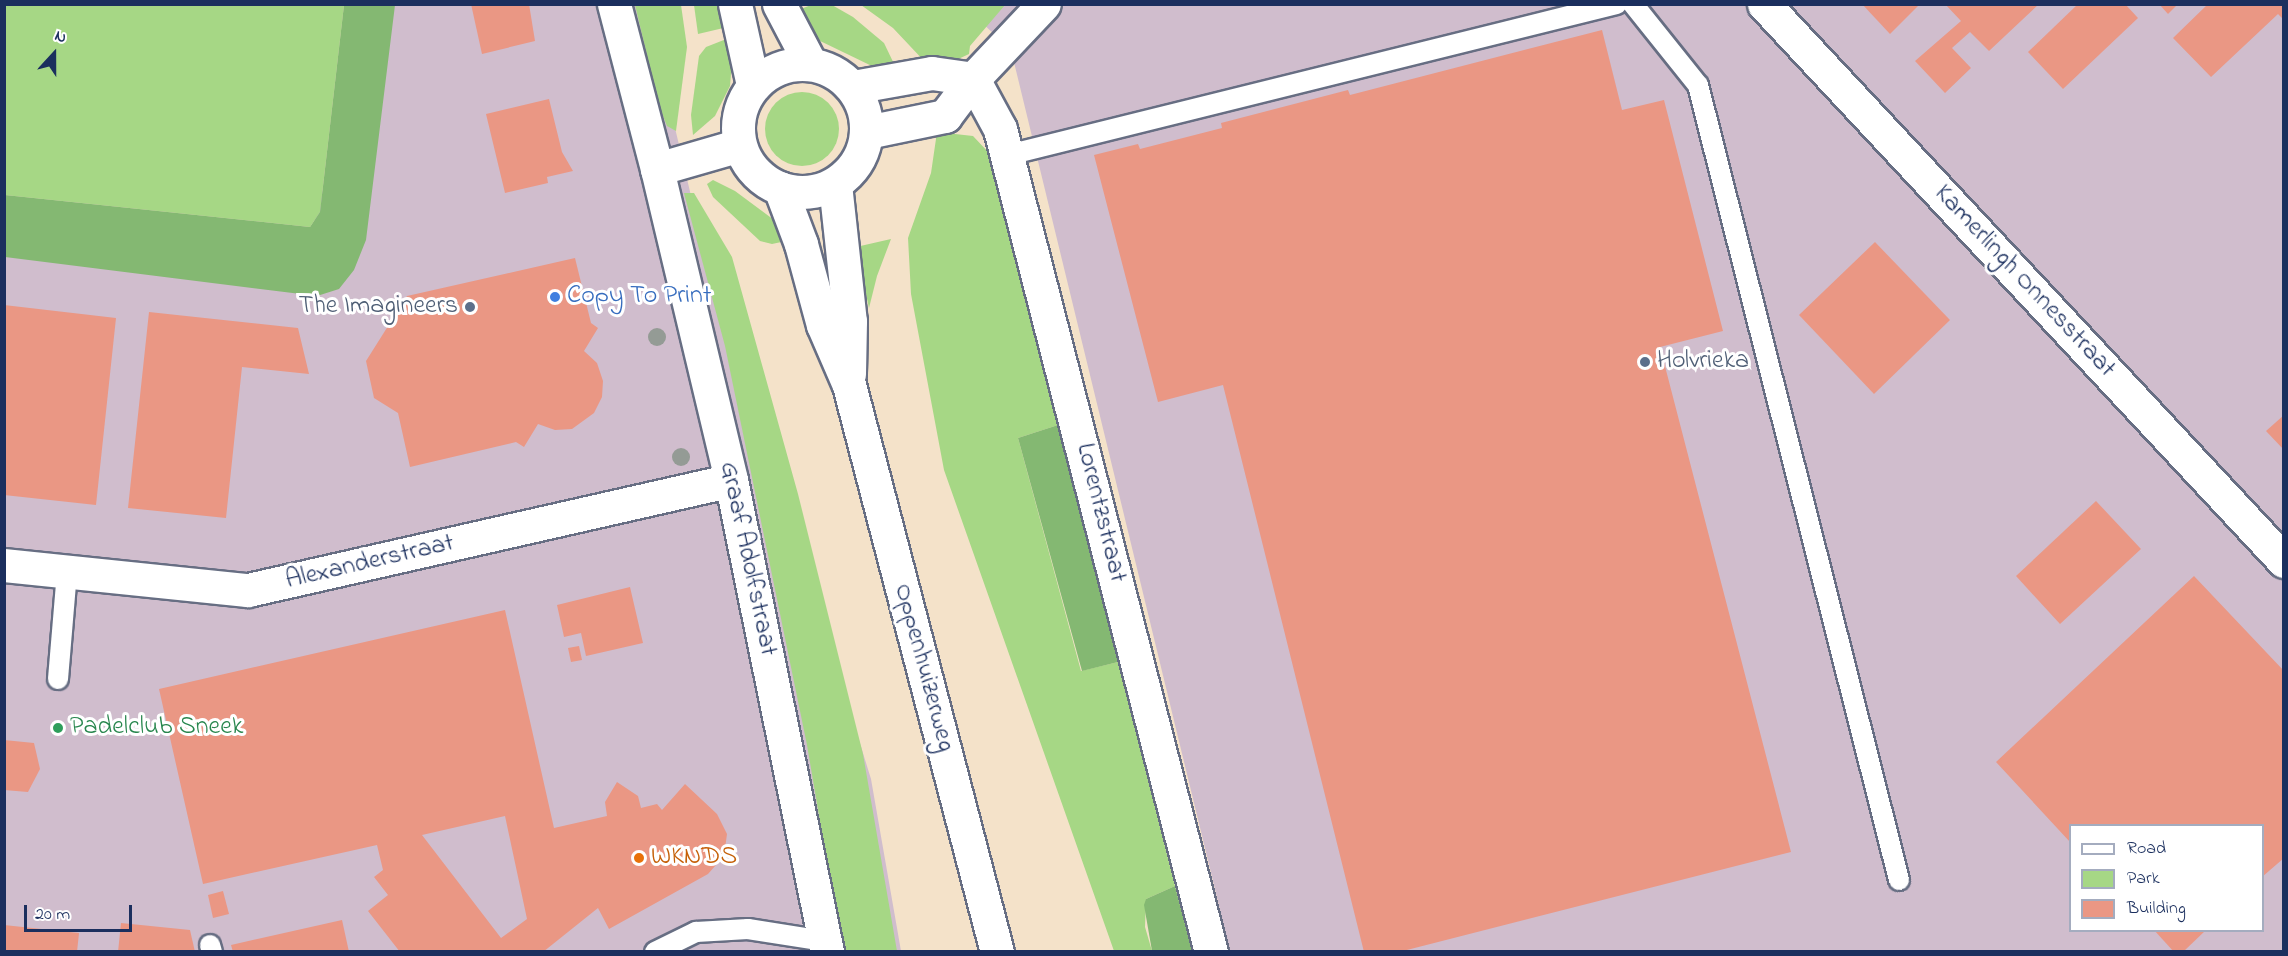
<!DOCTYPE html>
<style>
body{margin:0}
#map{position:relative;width:2288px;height:956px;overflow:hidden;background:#f4e2c9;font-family:"Indie Flower",sans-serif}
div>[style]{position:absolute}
.industrial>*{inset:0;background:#d0bdcd}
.green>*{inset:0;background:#a6d785}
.round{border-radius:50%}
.forest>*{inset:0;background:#84b872}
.building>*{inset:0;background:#ea9784}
.roads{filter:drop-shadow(2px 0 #676e83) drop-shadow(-2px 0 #676e83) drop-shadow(0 2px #676e83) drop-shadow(0 -2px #676e83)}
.lane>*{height:20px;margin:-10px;padding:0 10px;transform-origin:10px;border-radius:10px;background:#fff}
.street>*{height:33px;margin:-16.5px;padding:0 16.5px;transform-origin:16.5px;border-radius:16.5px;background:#fff}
.secondary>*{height:33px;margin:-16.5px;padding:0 16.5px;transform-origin:16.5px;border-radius:16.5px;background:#fff}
.secondary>.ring{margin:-16.5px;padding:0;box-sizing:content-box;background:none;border:33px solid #fff;border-radius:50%}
.trees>*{width:18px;height:18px;margin:-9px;border-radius:50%;background:#949b95}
.dots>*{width:16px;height:16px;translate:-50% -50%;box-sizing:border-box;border:3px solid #fff;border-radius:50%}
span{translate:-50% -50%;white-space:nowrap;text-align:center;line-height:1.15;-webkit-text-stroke:6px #fff;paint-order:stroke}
.street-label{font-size:26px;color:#1b2f5e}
.shop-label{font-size:26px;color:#366cbe}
.left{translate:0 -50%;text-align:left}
.service-label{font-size:26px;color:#4e5e75}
.right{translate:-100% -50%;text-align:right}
.leisure-label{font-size:26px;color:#27864d}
.food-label{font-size:26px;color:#c56008}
.frame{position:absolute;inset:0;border:6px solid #1b2f5e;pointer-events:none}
.legend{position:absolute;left:2069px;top:824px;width:195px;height:108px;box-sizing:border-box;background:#fff;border:2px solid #a4acbf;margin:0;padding:8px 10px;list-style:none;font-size:18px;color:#1b2f5e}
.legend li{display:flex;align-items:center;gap:12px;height:30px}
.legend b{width:30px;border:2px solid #a4acbf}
.north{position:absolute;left:24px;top:24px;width:60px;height:60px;-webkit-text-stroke:4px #fff;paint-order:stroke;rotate:21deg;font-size:16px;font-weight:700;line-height:24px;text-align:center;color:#1b2f5e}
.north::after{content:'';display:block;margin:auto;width:21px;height:27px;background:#1b2f5e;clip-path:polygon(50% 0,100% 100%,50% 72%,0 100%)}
.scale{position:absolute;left:24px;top:905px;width:108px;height:27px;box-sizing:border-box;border:3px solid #1b2f5e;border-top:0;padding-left:8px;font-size:18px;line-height:21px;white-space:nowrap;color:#1b2f5e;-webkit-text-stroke:4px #fff;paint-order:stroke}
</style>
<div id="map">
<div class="industrial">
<i style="clip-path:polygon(374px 5px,646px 5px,692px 200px,871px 779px,901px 951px,5px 952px,5px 241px,299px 277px)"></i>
<i style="clip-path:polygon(evenodd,963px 5px,2283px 5px,2283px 951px,1230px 951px,1011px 50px,963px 5px,2070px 826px,2262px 826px,2262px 930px,2070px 930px,2070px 826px)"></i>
</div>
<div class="green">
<i style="clip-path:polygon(4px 5px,344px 5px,320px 212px,310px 227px,5px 195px)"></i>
<i style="clip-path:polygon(635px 5px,681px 5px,687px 47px,676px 131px,667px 126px,659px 106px)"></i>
<i style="clip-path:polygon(694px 5px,725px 5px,732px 26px,698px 34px)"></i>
<i style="clip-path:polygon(811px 5px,832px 5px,853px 17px,884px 43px,896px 68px,876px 68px,816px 39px,796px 11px)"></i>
<i style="clip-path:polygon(861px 5px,1005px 5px,970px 46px,969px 54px,954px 61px,926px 63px,893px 28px)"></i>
<i style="clip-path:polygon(734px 36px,730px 86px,715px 116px,693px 135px,691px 115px,699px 56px,706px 47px)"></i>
<i class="round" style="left:765px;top:92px;width:74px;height:74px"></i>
<i style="clip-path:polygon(937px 132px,973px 136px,990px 154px,1058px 425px,1018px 438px,1081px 671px,1118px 662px,1175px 886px,1146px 899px,1145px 927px,1152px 951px,1114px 951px,944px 470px,911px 294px,908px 238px,931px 173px)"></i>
<i style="clip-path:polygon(713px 180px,735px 191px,774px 220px,786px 241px,772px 244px,760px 241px,713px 197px,707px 184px)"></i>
<i style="clip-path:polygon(684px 193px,694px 193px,732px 257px,798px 494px,863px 754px,897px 951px,842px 951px,807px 745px,725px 346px)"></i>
<i style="clip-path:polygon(891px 239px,877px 276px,869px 308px,856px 247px)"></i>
</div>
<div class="forest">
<i style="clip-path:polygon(344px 5px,395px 5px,366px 240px,354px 270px,339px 289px,317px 296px,5px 257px,5px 195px,310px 227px,320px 212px)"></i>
<i style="clip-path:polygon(1058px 425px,1118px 662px,1082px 671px,1018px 438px)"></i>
<i style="clip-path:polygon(1175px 886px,1192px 951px,1152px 951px,1144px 905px,1146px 899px)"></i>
</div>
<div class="building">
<i style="clip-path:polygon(471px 4px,529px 4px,535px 41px,482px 54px)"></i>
<i style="clip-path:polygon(1862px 4px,1920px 4px,1890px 34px)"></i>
<i style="clip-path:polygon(1945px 4px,2039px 4px,1989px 51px,1970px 32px,1952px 48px,1971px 68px,1945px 93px,1915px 61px,1961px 21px)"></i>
<i style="clip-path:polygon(2078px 4px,2125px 4px,2138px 18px,2063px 89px,2028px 52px)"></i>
<i style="clip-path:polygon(2159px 4px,2178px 4px,2168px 14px)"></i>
<i style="clip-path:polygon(2208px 4px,2284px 4px,2284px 20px,2278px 14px,2211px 77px,2173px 38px)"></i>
<i style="clip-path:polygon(1602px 30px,1622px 110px,1664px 100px,1723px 331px,1660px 347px,1791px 852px,1399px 952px,1364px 952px,1223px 385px,1158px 402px,1094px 155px,1138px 144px,1140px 149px,1222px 128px,1221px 123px,1348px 90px,1350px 95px)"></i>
<i style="clip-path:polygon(549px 99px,562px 152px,573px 171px,547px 177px,548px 183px,505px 193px,486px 114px)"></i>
<i style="clip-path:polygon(1875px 242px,1950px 320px,1874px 394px,1799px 315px)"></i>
<i style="clip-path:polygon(575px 258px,591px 323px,598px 328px,584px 351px,597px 363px,603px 381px,602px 397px,594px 413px,572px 429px,555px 430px,538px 424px,524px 447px,516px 442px,410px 467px,398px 413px,374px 398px,366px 361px,407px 296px)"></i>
<i style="clip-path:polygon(4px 305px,116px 318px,96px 505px,4px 495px)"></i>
<i style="clip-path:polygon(149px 312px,298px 328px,309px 374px,242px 367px,226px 518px,128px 508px)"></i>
<i style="clip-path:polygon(2284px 415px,2284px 450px,2266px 431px)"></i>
<i style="clip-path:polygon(2096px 501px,2141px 549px,2060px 624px,2016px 576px)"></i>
<i style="clip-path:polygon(2194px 576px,2284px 671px,2284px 858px,2262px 877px,2262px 826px,2070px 826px,2070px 842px,1996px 762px)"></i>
<i style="clip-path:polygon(630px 587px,643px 643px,586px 656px,581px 633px,564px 637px,557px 605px)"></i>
<i style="clip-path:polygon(evenodd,505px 610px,554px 828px,607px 816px,605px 802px,617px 782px,638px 796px,641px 808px,657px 804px,662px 810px,685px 784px,717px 814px,727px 834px,724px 856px,708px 874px,609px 929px,598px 908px,543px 952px,400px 952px,368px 911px,388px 895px,374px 877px,383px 870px,377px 845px,203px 884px,159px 689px,505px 610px,505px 816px,527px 919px,501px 938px,422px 835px,505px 816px)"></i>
<i style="clip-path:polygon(579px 646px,582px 660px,571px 662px,568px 648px)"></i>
<i style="clip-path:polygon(4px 740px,34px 743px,40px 769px,28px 792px,4px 790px)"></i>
<i style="clip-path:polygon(223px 891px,229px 914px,213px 918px,208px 895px)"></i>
<i style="clip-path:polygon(342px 920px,349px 952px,233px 952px,231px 945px)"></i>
<i style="clip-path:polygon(121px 923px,190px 930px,195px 952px,118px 952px)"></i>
<i style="clip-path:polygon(4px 925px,79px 933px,77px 952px,4px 952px)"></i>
<i style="clip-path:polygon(2154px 930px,2206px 930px,2183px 952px,2174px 952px)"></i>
</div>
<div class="roads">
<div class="lane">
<i style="left:1633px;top:4px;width:104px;rotate:51.3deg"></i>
<i style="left:1698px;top:85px;width:820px;rotate:75.81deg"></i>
<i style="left:1008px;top:155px;width:627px;rotate:-13.93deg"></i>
<i style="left:58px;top:679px;width:107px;rotate:-85.2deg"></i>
<i style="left:210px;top:945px;width:7px;rotate:74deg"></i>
<i style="left:655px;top:952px;width:46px;rotate:-26deg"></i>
<i style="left:696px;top:932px;width:52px;rotate:-3.3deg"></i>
<i style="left:748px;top:929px;width:78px;rotate:8.9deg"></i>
</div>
<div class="street">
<i style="left:614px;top:4px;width:171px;rotate:75.4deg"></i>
<i style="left:657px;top:169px;width:320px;rotate:76.6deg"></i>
<i style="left:731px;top:480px;width:482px;rotate:78.5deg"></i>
<i style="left:1764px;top:4px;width:762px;rotate:46.97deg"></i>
<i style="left:853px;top:87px;width:80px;rotate:-10deg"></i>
<i style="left:932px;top:73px;width:41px;rotate:8.3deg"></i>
<i style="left:973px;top:79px;width:57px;rotate:61.6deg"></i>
<i style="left:1000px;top:129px;width:850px;rotate:75.62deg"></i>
<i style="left:867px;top:132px;width:80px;rotate:-11.6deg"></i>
<i style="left:945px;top:116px;width:46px;rotate:-52.9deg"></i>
<i style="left:973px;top:79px;width:103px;rotate:-46.6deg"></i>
<i style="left:657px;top:169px;width:86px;rotate:-16.1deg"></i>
<i style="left:4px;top:565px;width:245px;rotate:5.9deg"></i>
<i style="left:248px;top:590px;width:495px;rotate:-12.8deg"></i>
</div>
<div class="secondary">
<i style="left:735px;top:4px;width:83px;rotate:77.5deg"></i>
<i style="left:779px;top:4px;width:67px;rotate:62.3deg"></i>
<i class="ring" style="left:738px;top:64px;width:95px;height:95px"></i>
<i style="left:835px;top:184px;width:138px;rotate:83.8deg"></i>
<i style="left:850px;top:321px;width:53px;rotate:91.1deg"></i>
<i style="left:780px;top:188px;width:60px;rotate:69.4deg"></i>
<i style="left:801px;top:244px;width:84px;rotate:74.8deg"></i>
<i style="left:823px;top:325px;width:65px;rotate:66.6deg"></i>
<i style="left:849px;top:385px;width:586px;rotate:75.37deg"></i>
</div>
</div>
<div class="trees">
<i style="left:657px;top:337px"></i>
<i style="left:681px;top:457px"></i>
</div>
<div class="dots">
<i style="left:555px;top:297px;background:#3f7fe0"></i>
<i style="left:470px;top:307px;background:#5c6f8a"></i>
<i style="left:1645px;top:362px;background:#5c6f8a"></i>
<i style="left:58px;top:728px;background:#2e9e5b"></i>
<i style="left:639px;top:858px;background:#e8710a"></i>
</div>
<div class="street-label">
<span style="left:2024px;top:282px;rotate:47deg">Kamerlingh Onnesstraat</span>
<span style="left:1100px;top:513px;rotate:76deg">Lorentzstraat</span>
<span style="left:747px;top:559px;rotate:78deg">Graaf Adolfstraat</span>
<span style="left:370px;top:563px;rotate:-13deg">Alexanderstraat</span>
<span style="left:923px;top:668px;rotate:75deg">Oppenhuizerweg</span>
</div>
<div class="shop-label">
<span class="left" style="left:567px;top:297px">Copy To Print</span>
</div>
<div class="service-label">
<span class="right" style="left:458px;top:307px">The Imagineers</span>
<span class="left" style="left:1657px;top:362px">Holvrieka</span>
</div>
<div class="leisure-label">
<span class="left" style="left:70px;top:728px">Padelclub Sneek</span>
</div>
<div class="food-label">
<span class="left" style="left:651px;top:858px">WKNDS</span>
</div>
<div class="frame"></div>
<ul class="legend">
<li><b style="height:8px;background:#fff"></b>Road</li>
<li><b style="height:16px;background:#a6d785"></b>Park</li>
<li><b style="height:16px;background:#ea9784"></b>Building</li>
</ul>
<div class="north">N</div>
<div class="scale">20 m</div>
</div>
